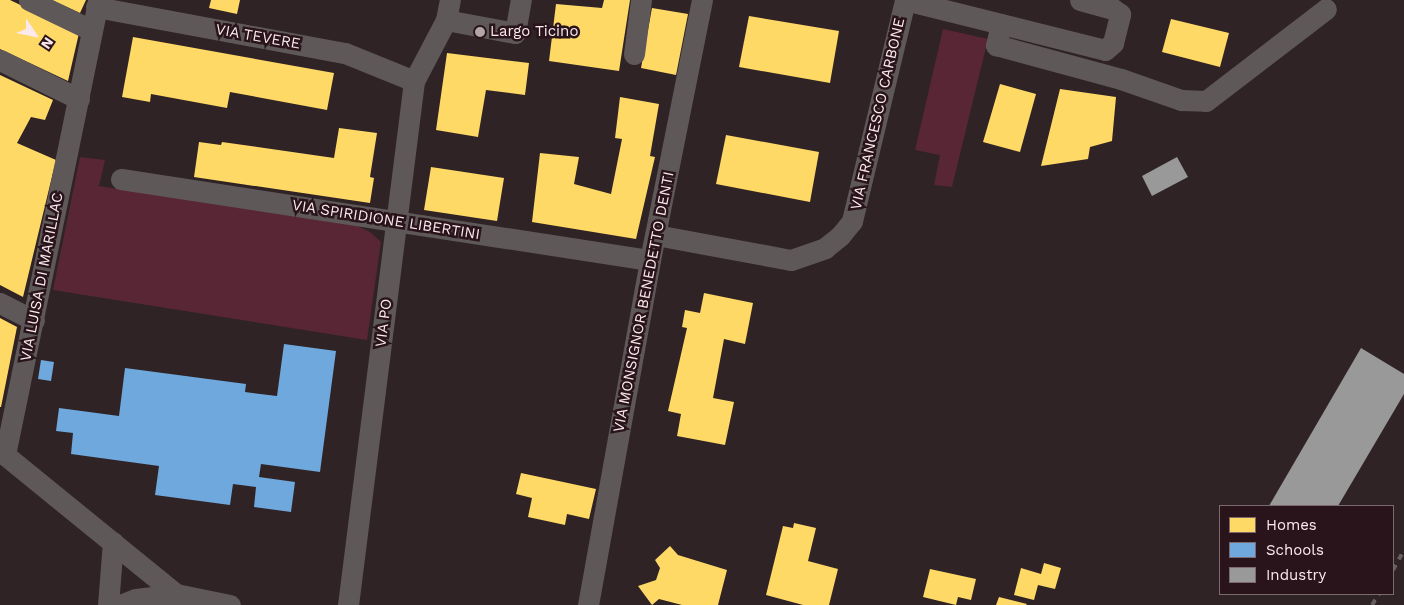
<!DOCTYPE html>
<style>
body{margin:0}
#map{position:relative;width:1404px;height:605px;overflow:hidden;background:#2f2326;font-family:"Work Sans",sans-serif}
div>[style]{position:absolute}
.green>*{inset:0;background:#592636}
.homes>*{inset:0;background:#ffd966}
.schools>*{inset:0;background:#6fa8dc}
.industry>*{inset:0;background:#999}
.street>*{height:21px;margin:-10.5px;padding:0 10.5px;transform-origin:10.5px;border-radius:10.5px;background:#5e5859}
.rail>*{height:4px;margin-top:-2px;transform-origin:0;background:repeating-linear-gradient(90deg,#665f61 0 6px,transparent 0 12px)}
.dots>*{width:14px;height:14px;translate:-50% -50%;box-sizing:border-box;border:2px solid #2a141b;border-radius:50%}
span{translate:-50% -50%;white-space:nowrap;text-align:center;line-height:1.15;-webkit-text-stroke:5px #2a141b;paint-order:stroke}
.poi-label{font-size:15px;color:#faeaee}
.left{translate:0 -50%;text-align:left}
.street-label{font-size:15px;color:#faeaee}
.legend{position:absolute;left:1219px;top:505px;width:175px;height:90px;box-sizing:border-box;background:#2a141b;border:1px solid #7d6a6f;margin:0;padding:6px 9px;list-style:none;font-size:15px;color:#faeaee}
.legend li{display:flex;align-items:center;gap:10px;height:25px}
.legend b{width:25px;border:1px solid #7d6a6f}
.north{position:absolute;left:10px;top:10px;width:50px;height:50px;-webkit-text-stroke:4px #2a141b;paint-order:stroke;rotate:124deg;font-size:14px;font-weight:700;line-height:20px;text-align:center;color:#faeaee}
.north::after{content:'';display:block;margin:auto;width:18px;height:22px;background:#faeaee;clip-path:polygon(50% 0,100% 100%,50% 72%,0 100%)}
</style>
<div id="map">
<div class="green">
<i style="clip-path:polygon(943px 29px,988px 39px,952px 187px,934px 185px,940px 155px,915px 150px)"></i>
<i style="clip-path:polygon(80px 157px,105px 160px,99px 186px,357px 226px,370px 232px,381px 242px,367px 340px,53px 290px)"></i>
</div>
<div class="homes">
<i style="clip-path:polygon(0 0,10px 0,79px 33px,68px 81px,0 49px)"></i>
<i style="clip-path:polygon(52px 0,86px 0,80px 13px)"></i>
<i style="clip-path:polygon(211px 0,240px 0,237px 14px,209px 8px)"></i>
<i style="clip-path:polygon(604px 0,630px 0,619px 71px,549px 61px,556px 4px,602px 8px)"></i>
<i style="clip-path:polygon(652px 8px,688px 14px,676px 75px,641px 68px)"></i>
<i style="clip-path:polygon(749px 16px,839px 31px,830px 83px,739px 67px)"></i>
<i style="clip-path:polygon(1171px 19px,1229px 33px,1220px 67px,1162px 52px)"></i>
<i style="clip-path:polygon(133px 37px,334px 73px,327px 110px,230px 92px,227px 108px,151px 94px,150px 102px,122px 97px)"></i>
<i style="clip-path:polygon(447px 53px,529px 63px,525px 95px,486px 90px,478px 137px,436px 130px)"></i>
<i style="clip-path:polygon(0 75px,53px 100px,45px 120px,31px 117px,17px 143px,56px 160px,23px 297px,0 285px)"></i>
<i style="clip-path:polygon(1000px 84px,1036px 94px,1020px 152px,983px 142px)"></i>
<i style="clip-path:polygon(1060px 89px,1116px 97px,1112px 141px,1090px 147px,1088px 159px,1041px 166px)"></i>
<i style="clip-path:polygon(620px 97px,659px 104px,650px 156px,655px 157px,636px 239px,532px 222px,540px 153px,579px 157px,574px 184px,611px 194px,622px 139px,615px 138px)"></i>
<i style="clip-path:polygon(339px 128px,377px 133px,370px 177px,374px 178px,370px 203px,194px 177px,199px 142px,221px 145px,222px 142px,334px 158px)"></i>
<i style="clip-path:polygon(726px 135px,819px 152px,810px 202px,716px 184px)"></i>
<i style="clip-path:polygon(431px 167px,504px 178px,497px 221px,424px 210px)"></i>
<i style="clip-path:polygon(704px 293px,753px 303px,745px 344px,724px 339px,713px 398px,734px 402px,725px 445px,677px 436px,681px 414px,668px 411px,687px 328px,682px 327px,685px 310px,700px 313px)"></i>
<i style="clip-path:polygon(0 318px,17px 327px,1px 407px,0 407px)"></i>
<i style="clip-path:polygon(521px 473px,596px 489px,589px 519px,567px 514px,565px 525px,528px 517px,532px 498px,516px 494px)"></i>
<i style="clip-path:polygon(794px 523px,816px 528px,808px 561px,838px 569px,829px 605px,803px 605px,766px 595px,783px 526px,793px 528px)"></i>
<i style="clip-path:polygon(670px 546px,678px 555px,727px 570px,718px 605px,682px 605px,659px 599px,652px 605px,638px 586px,656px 580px,660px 568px,655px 560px)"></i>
<i style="clip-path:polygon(1044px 563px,1061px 568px,1055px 589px,1038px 585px,1034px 600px,1014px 595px,1021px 568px,1041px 574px)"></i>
<i style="clip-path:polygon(930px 569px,976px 579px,971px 600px,958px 597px,956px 605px,923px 597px)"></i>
<i style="clip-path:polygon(999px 597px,1027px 604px,1026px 605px,996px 605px)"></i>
</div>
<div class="schools">
<i style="clip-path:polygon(284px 344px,336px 351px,320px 472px,261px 464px,259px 477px,295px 482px,291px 512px,254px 507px,256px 487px,233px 484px,230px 505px,155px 495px,159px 466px,71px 454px,73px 433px,56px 431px,59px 408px,119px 416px,125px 368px,246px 384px,245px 392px,277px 396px)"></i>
<i style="clip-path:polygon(41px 360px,54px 362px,51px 381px,38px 379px)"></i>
</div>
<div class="industry">
<i style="clip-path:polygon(1177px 157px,1188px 177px,1152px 196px,1142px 176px)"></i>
<i style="clip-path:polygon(1361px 348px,1404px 374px,1404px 394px,1338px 506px,1269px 506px)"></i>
</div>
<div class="street">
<i style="left:29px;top:0;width:69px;rotate:25.8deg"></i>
<i style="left:905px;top:0;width:206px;rotate:14deg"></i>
<i style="left:1105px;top:50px;width:11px;rotate:-41deg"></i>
<i style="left:1113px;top:43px;width:30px;rotate:-76deg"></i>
<i style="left:1120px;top:14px;width:9px;rotate:-144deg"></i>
<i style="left:1113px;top:9px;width:34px;rotate:-165deg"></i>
<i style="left:96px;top:7px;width:253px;rotate:10.5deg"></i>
<i style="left:345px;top:53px;width:74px;rotate:22.1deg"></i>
<i style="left:446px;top:20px;width:70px;rotate:10.7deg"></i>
<i style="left:515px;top:33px;width:34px;rotate:-80deg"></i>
<i style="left:1001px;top:24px;width:22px;rotate:103deg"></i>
<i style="left:996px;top:45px;width:130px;rotate:15.2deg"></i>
<i style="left:1121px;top:79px;width:64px;rotate:19.3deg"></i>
<i style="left:1181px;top:100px;width:25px;rotate:2deg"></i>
<i style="left:1206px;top:101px;width:151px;rotate:-37.5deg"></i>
<i style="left:634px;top:54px;width:54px;rotate:-82.6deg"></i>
<i style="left:0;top:60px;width:88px;rotate:26.3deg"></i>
<i style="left:121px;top:179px;width:535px;rotate:8.71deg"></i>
<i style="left:656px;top:235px;width:137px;rotate:10.5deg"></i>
<i style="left:791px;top:260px;width:36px;rotate:-19deg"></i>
<i style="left:825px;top:248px;width:19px;rotate:-39deg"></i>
<i style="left:840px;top:236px;width:19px;rotate:-51deg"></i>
<i style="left:852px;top:221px;width:227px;rotate:-76.5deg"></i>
<i style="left:0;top:303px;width:38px;rotate:27deg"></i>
<i style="left:0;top:451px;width:227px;rotate:39.1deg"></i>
<i style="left:176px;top:594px;width:55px;rotate:11.5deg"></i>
<i style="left:5px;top:455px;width:464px;rotate:-78.4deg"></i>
<i style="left:108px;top:605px;width:63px;rotate:-85.5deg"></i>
<i style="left:120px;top:605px;width:17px;rotate:-21deg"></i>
<i style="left:136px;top:599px;width:40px;rotate:-7.1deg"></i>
<i style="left:348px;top:605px;width:528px;rotate:-82.82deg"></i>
<i style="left:414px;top:81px;width:69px;rotate:-62.3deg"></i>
<i style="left:446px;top:20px;width:20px;rotate:-79deg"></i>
<i style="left:588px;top:605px;width:351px;rotate:-79.8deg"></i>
<i style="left:650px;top:260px;width:265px;rotate:-78.7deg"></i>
</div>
<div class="rail">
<i style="left:1393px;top:570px;width:23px;rotate:-61deg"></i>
<i style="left:1372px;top:605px;width:13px;rotate:-58deg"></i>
</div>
<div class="dots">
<i style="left:480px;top:32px;background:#b3a4a8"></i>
</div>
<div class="poi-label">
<span class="left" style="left:490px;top:32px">Largo Ticino</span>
</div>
<div class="street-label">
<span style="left:258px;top:37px;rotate:10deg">VIA TEVERE</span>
<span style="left:878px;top:114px;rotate:-77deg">VIA FRANCESCO CARBONE</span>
<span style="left:386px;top:220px;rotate:9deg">VIA SPIRIDIONE LIBERTINI</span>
<span style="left:42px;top:277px;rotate:-79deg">VIA LUISA DI MARILLAC</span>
<span style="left:644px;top:302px;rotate:-79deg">VIA MONSIGNOR BENEDETTO DENTI</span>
<span style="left:384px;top:323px;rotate:-83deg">VIA PO</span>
</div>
<ul class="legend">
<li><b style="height:14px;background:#ffd966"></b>Homes</li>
<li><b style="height:14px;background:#6fa8dc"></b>Schools</li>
<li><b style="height:14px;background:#999"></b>Industry</li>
</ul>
<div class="north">N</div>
</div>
